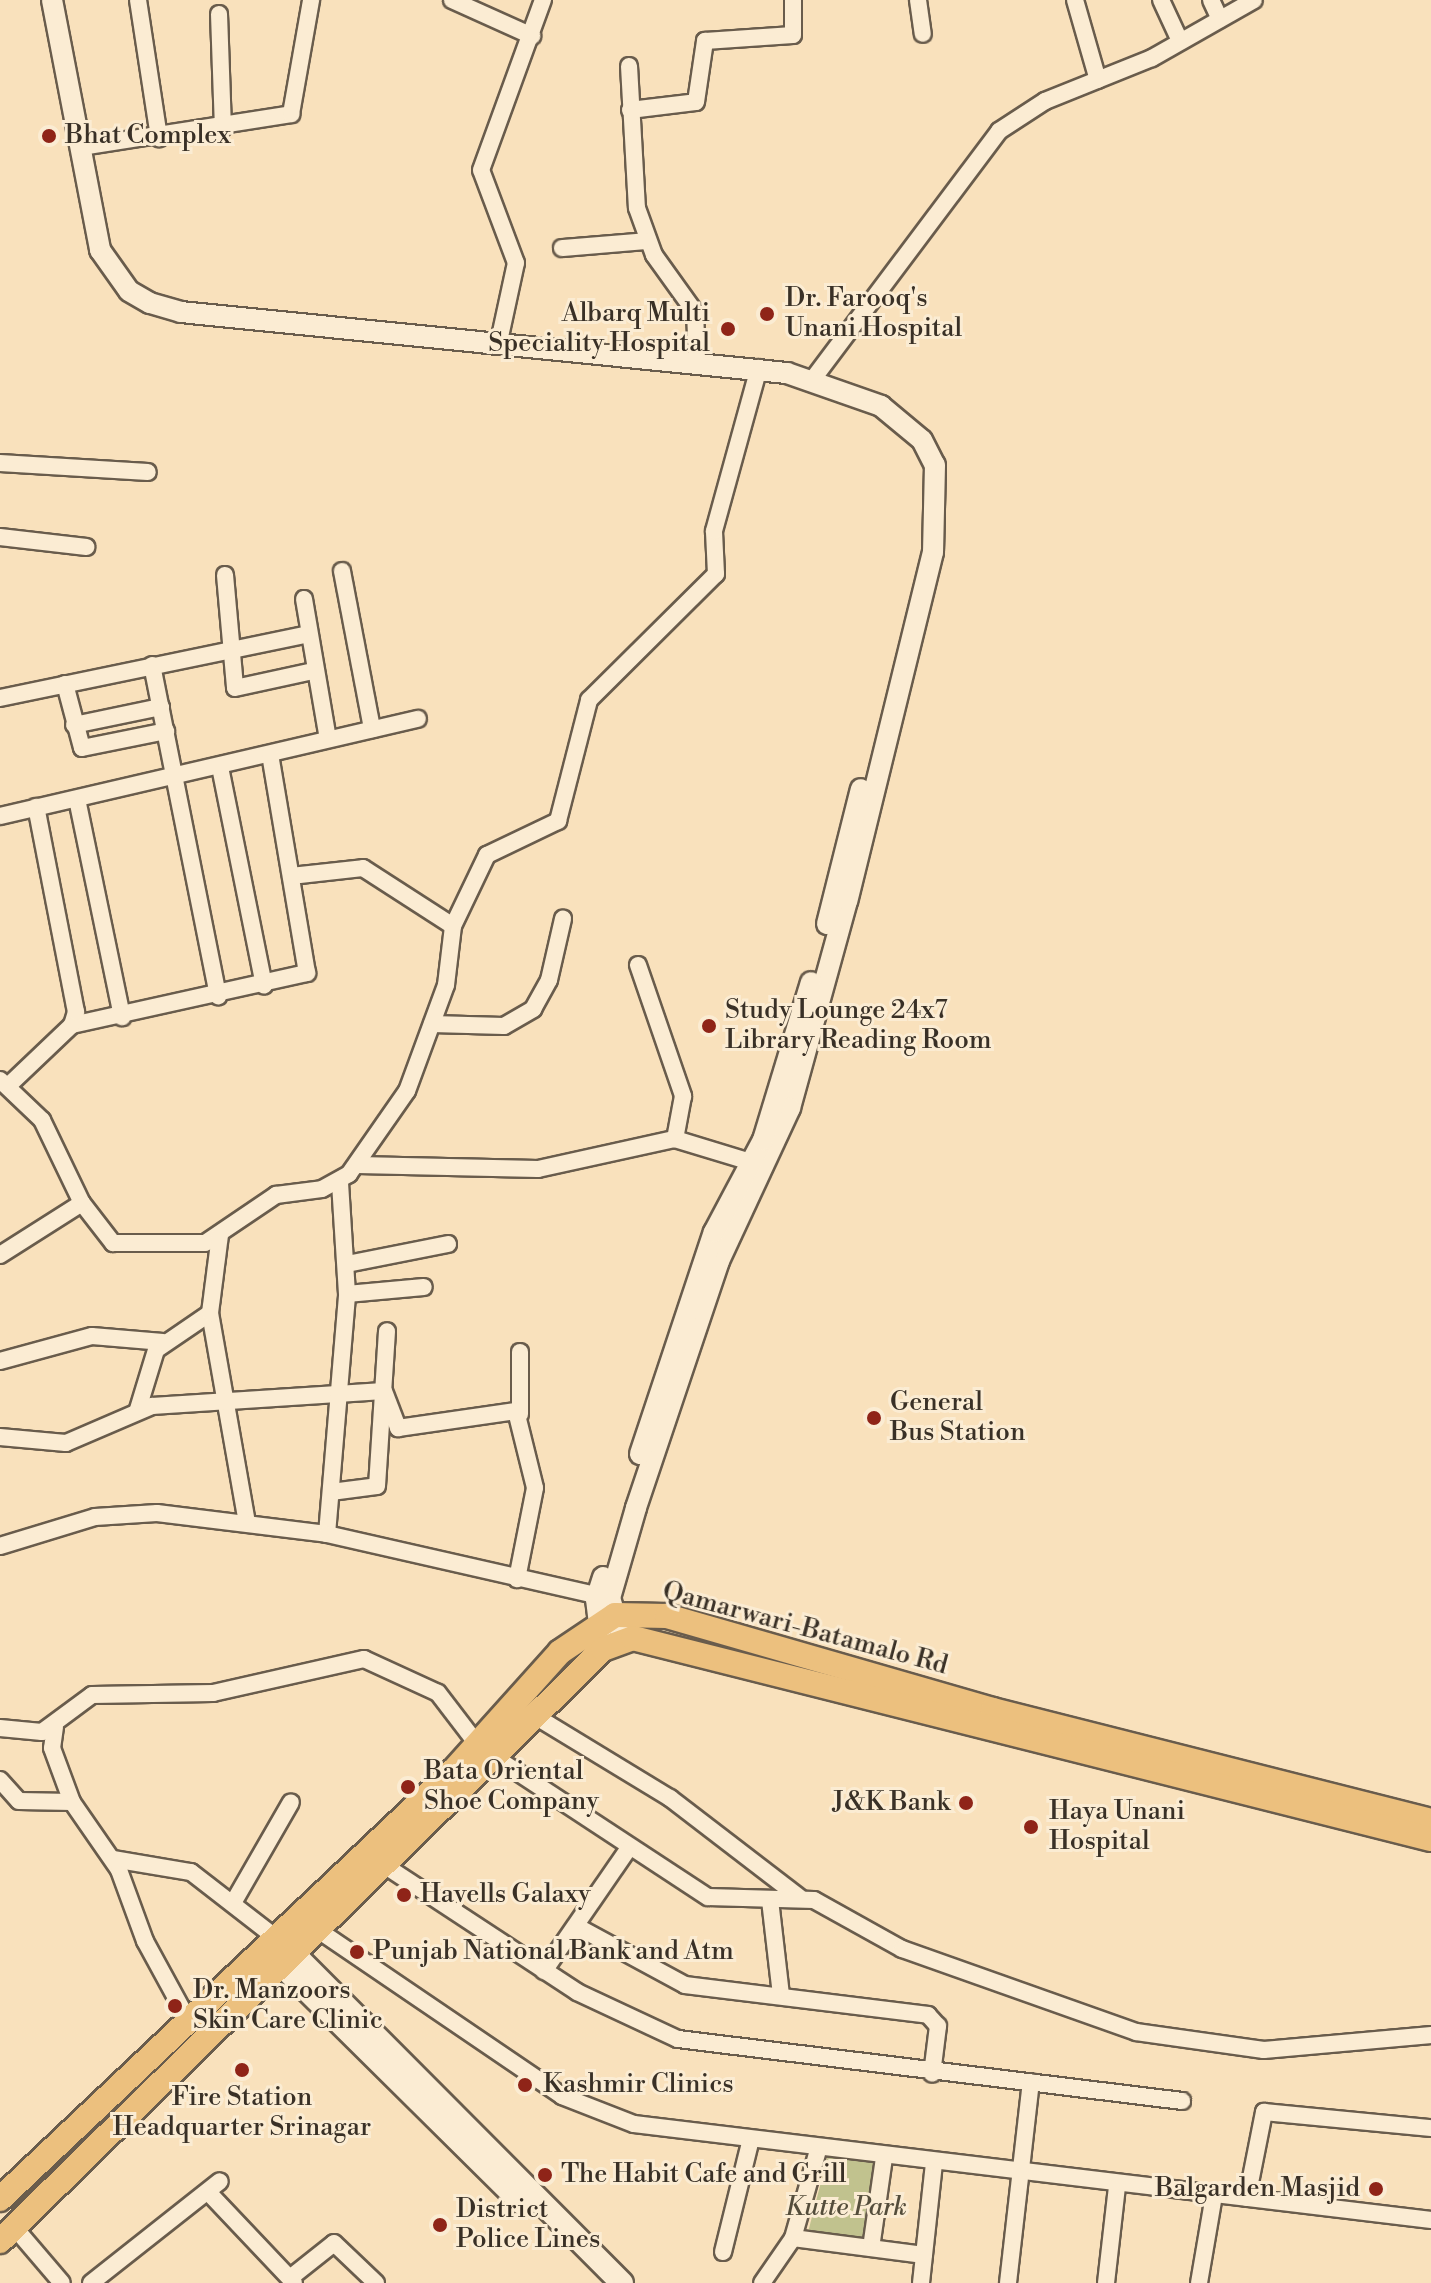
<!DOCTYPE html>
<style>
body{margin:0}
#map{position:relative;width:1431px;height:2283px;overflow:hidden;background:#f9e1bc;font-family:"Libre Bodoni",serif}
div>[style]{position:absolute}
.green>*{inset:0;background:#c1c28e}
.roads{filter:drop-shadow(2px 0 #695c4c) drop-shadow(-2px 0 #695c4c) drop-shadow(0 2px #695c4c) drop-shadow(0 -2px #695c4c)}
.minor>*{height:16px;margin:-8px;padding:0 8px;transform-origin:8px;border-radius:8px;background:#fbecd3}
.tertiary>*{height:20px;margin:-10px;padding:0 10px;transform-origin:10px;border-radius:10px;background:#fbecd3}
.secondary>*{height:22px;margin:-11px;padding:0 11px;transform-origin:11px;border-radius:11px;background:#fbecd3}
.primary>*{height:24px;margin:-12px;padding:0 12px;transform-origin:12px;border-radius:12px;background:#ecc07e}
.dots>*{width:22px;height:22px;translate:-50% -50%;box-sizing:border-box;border:4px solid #fbecd3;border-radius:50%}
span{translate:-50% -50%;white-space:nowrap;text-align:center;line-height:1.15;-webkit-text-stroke:6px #fbecd3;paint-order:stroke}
.poi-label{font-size:26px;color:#393026}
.left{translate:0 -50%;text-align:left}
.right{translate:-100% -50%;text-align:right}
.street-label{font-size:26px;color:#393026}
.park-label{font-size:26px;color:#544d3b;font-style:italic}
</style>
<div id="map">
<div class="green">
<i style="clip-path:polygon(829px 2151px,884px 2158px,871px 2248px,806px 2240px)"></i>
</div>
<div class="roads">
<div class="minor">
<i style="left:138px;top:0;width:140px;rotate:81.3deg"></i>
<i style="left:452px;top:0;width:88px;rotate:24.2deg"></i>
<i style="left:918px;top:0;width:34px;rotate:82deg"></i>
<i style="left:1075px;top:0;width:83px;rotate:74deg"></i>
<i style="left:1161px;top:0;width:45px;rotate:65.1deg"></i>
<i style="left:1211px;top:0;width:21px;rotate:65deg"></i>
<i style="left:219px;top:14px;width:114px;rotate:88deg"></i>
<i style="left:629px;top:66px;width:142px;rotate:86.8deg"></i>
<i style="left:637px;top:208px;width:50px;rotate:70.1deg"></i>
<i style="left:654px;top:255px;width:70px;rotate:54.3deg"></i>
<i style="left:695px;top:312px;width:48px;rotate:87.6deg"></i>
<i style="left:630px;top:110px;width:66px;rotate:-6.9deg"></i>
<i style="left:696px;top:102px;width:62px;rotate:-81.6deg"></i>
<i style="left:705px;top:41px;width:88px;rotate:-3.9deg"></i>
<i style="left:793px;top:35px;width:35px;rotate:-90deg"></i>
<i style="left:81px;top:147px;width:213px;rotate:-8.9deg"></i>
<i style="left:291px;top:114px;width:116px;rotate:-80deg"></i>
<i style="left:562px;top:248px;width:85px;rotate:-4.7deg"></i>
<i style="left:498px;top:346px;width:85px;rotate:-77.8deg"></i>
<i style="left:516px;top:263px;width:99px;rotate:-110.6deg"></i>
<i style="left:481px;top:170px;width:181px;rotate:-70deg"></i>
<i style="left:813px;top:379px;width:310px;rotate:-53.1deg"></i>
<i style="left:999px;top:131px;width:55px;rotate:-33.1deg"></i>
<i style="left:1045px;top:101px;width:115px;rotate:-21.9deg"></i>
<i style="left:1152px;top:58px;width:117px;rotate:-29.6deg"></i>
<i style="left:0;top:463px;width:148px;rotate:3.5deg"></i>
<i style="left:0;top:537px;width:87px;rotate:6.6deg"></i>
<i style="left:342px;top:571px;width:161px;rotate:79.2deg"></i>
<i style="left:225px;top:575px;width:113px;rotate:84.9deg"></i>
<i style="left:235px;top:688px;width:80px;rotate:-12.3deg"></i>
<i style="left:304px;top:599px;width:142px;rotate:80.3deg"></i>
<i style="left:152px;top:665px;width:338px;rotate:78.7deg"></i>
<i style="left:65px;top:684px;width:66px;rotate:75.1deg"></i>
<i style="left:82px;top:748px;width:86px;rotate:-11.4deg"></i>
<i style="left:0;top:698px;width:315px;rotate:-11.7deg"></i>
<i style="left:74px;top:725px;width:89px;rotate:-11.7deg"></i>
<i style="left:220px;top:767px;width:223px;rotate:78.6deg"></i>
<i style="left:77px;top:799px;width:223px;rotate:78.3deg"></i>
<i style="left:0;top:816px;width:429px;rotate:-13.1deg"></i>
<i style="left:291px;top:876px;width:72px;rotate:-6.3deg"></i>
<i style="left:363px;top:868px;width:107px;rotate:32.8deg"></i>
<i style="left:638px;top:965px;width:139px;rotate:71deg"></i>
<i style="left:683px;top:1096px;width:44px;rotate:100.5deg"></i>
<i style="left:432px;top:1024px;width:72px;rotate:1.6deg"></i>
<i style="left:504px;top:1026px;width:34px;rotate:-30deg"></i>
<i style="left:533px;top:1009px;width:33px;rotate:-61deg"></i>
<i style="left:549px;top:980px;width:63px;rotate:-77.1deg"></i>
<i style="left:72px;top:1025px;width:241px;rotate:-12.5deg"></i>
<i style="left:307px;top:973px;width:221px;rotate:-99.6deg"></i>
<i style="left:0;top:1080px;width:58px;rotate:43.6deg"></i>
<i style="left:42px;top:1120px;width:92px;rotate:64.3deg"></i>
<i style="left:82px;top:1203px;width:51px;rotate:52.2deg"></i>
<i style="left:113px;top:1243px;width:92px"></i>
<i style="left:205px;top:1243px;width:86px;rotate:-34.1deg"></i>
<i style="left:276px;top:1195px;width:46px;rotate:-7.4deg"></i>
<i style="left:322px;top:1189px;width:31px;rotate:-29deg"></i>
<i style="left:349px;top:1174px;width:101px;rotate:-55.1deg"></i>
<i style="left:407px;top:1091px;width:113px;rotate:-69.8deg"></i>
<i style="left:446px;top:985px;width:59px;rotate:-83.2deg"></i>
<i style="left:453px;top:926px;width:79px;rotate:-64.4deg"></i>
<i style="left:487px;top:855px;width:79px;rotate:-25.6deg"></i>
<i style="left:558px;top:821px;width:125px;rotate:-75.6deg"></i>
<i style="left:589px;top:700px;width:179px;rotate:-44.8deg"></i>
<i style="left:716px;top:574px;width:43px;rotate:-92.7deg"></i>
<i style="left:714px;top:531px;width:169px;rotate:-74.6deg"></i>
<i style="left:9px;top:1085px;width:87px;rotate:-43.6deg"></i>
<i style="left:72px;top:1025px;width:14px;rotate:-73deg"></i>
<i style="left:76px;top:1012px;width:209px;rotate:-101deg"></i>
<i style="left:358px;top:1165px;width:180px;rotate:1.3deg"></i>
<i style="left:538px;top:1169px;width:140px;rotate:-12.4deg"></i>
<i style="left:675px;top:1139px;width:83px;rotate:16.9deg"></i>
<i style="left:0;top:1255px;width:97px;rotate:-32.4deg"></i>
<i style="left:347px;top:1264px;width:103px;rotate:-11.2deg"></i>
<i style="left:347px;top:1294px;width:77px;rotate:-5.2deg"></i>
<i style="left:210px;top:1313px;width:212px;rotate:80deg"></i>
<i style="left:0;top:1361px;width:95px;rotate:-15.2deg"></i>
<i style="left:92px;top:1336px;width:71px;rotate:4.8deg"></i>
<i style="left:138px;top:1409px;width:62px;rotate:-73deg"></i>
<i style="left:156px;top:1350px;width:65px;rotate:-34.4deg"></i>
<i style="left:210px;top:1313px;width:79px;rotate:-82.7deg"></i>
<i style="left:520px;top:1414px;width:62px;rotate:-90deg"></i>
<i style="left:0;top:1437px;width:66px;rotate:5.2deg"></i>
<i style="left:66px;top:1443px;width:94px;rotate:-23.3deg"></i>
<i style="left:152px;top:1406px;width:232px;rotate:-3.7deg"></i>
<i style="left:384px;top:1391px;width:40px;rotate:69deg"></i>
<i style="left:398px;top:1428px;width:119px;rotate:-8.2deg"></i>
<i style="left:516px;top:1411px;width:79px;rotate:76.1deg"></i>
<i style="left:535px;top:1488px;width:93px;rotate:101.2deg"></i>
<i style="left:331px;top:1492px;width:46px;rotate:-7.4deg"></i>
<i style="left:377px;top:1486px;width:155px;rotate:-86.3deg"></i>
<i style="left:327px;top:1534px;width:241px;rotate:-85.2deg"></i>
<i style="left:347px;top:1294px;width:112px;rotate:-93.6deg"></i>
<i style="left:0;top:1546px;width:99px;rotate:-17deg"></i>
<i style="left:95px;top:1517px;width:62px;rotate:-3.7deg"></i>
<i style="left:157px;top:1513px;width:171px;rotate:7deg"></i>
<i style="left:327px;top:1534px;width:288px;rotate:12.8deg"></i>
<i style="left:535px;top:1716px;width:158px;rotate:31.3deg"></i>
<i style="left:670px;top:1798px;width:163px;rotate:37.5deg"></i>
<i style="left:55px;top:1727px;width:21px;rotate:98deg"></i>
<i style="left:52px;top:1748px;width:58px;rotate:69.7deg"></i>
<i style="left:0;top:1728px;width:42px;rotate:5.4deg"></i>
<i style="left:42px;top:1732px;width:62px;rotate:-36.5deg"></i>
<i style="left:92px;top:1695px;width:121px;rotate:-0.9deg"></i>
<i style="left:213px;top:1693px;width:155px;rotate:-12.7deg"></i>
<i style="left:364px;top:1659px;width:81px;rotate:24.7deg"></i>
<i style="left:438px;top:1693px;width:64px;rotate:52.6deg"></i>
<i style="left:493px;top:1756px;width:257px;rotate:33.3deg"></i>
<i style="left:708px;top:1897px;width:106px;rotate:1.6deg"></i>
<i style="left:814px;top:1900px;width:101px;rotate:29.1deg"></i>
<i style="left:902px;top:1949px;width:248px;rotate:19.5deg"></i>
<i style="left:1136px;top:2032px;width:129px;rotate:8deg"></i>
<i style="left:1264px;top:2050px;width:168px;rotate:-5.1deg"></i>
<i style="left:0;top:1780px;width:28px;rotate:48deg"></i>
<i style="left:19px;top:1801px;width:53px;rotate:1.1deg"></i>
<i style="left:72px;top:1802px;width:83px;rotate:55.3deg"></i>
<i style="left:119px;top:1870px;width:76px;rotate:69.9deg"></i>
<i style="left:145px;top:1941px;width:90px;rotate:61.4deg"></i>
<i style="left:113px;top:1859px;width:79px;rotate:9.5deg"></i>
<i style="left:191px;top:1872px;width:108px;rotate:37.8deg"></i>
<i style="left:387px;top:1867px;width:227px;rotate:33.3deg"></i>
<i style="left:577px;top:1992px;width:111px;rotate:25deg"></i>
<i style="left:678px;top:2039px;width:508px;rotate:7.01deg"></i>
<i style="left:770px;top:1900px;width:96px;rotate:83.4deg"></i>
<i style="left:233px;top:1903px;width:116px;rotate:-60.1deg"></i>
<i style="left:576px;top:1926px;width:124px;rotate:28.4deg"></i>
<i style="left:685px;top:1985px;width:245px;rotate:7deg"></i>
<i style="left:928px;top:2015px;width:15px;rotate:48deg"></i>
<i style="left:938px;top:2026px;width:48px;rotate:97.1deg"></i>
<i style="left:321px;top:1932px;width:292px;rotate:34.2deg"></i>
<i style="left:562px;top:2096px;width:77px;rotate:21.3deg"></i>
<i style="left:634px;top:2124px;width:803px;rotate:6.87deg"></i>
<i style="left:544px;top:1971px;width:150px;rotate:-55.4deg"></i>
<i style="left:208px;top:2192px;width:125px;rotate:46.6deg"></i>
<i style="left:1247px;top:2198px;width:88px;rotate:-78.8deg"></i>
<i style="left:1264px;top:2112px;width:168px;rotate:5.5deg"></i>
<i style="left:15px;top:2228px;width:72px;rotate:49.5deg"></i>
<i style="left:793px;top:2238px;width:132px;rotate:7.4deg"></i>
<i style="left:871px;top:2248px;width:91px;rotate:-81.8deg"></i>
<i style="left:723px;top:2252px;width:112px;rotate:-76.1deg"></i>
<i style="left:290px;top:2278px;width:56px;rotate:-38.5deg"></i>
<i style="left:334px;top:2243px;width:58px;rotate:43.6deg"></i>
<i style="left:91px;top:2283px;width:164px;rotate:-38.3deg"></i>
<i style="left:762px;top:2283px;width:55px;rotate:-55.4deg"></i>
<i style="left:793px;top:2238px;width:91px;rotate:-74.1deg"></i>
<i style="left:921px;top:2283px;width:121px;rotate:-83.8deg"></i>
<i style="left:1008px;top:2283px;width:202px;rotate:-83.5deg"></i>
<i style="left:1106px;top:2283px;width:98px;rotate:-83.5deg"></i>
<i style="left:1199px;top:2283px;width:89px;rotate:-80.3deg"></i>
</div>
<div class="tertiary">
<i style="left:52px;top:0;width:255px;rotate:79.1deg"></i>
<i style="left:100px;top:250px;width:50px;rotate:54.7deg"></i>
<i style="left:129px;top:291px;width:24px;rotate:30deg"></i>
<i style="left:150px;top:303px;width:32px;rotate:16deg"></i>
<i style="left:181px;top:312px;width:609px;rotate:5.75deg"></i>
<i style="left:787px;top:373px;width:100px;rotate:19.3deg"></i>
<i style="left:881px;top:406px;width:53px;rotate:39.7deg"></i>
<i style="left:922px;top:440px;width:28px;rotate:63deg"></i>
<i style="left:935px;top:465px;width:87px;rotate:91.3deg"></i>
<i style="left:933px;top:552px;width:359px;rotate:103.8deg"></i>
<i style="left:847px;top:901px;width:215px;rotate:105.4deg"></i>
<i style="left:790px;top:1108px;width:169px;rotate:114.9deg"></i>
<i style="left:719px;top:1261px;width:261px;rotate:108.6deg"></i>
<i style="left:636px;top:1508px;width:94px;rotate:106.1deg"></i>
<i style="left:610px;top:1598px;width:45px;rotate:73.2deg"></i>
<i style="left:827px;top:924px;width:139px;rotate:-75.9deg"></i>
<i style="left:640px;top:1454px;width:234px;rotate:-71.6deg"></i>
<i style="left:714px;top:1232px;width:104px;rotate:-62deg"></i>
<i style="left:763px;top:1140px;width:165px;rotate:-73.1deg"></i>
<i style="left:601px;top:1640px;width:41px;rotate:-97deg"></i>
<i style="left:596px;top:1599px;width:23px;rotate:-72deg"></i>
</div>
<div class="secondary">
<i style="left:281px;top:1941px;width:483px;rotate:45.1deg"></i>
<i style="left:268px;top:1952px;width:357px;rotate:44.7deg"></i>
</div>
<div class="primary">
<i style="left:0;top:2199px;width:626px;rotate:-43.38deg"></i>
<i style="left:455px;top:1769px;width:157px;rotate:-48.1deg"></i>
<i style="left:560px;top:1652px;width:66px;rotate:-33.9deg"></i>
<i style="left:615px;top:1615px;width:52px;rotate:1.1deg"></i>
<i style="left:667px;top:1616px;width:339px;rotate:16.1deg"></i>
<i style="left:993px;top:1710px;width:452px;rotate:14.2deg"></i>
<i style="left:0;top:2241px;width:845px;rotate:-44.47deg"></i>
<i style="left:603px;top:1649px;width:32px;rotate:-20deg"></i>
<i style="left:633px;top:1638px;width:823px;rotate:14.14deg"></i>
</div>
</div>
<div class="dots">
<i style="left:49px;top:136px;background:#8f2418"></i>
<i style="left:767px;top:314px;background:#8f2418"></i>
<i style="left:728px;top:329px;background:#8f2418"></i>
<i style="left:709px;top:1026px;background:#8f2418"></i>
<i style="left:874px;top:1418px;background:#8f2418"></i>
<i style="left:408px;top:1787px;background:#8f2418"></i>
<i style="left:966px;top:1803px;background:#8f2418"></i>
<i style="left:1031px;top:1827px;background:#8f2418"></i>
<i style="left:404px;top:1895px;background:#8f2418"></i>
<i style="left:357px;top:1952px;background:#8f2418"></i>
<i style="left:175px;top:2006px;background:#8f2418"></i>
<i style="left:242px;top:2070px;background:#8f2418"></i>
<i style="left:525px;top:2085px;background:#8f2418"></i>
<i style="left:545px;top:2175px;background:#8f2418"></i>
<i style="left:1376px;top:2189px;background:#8f2418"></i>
<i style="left:440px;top:2225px;background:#8f2418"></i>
</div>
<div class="poi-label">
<span class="left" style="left:65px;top:136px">Bhat Complex</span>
<span class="left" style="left:785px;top:314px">Dr. Farooq's<br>Unani Hospital</span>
<span class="right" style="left:710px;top:329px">Albarq Multi<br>Speciality Hospital</span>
<span class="left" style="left:725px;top:1026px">Study Lounge 24x7<br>Library Reading Room</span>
<span class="left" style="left:890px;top:1418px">General<br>Bus Station</span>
<span class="left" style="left:424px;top:1787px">Bata Oriental<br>Shoe Company</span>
<span class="right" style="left:950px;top:1803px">J&amp;K Bank</span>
<span class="left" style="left:1049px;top:1827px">Haya Unani<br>Hospital</span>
<span class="left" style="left:420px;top:1895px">Havells Galaxy</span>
<span class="left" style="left:373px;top:1952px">Punjab National Bank and Atm</span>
<span class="left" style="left:193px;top:2006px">Dr. Manzoors<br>Skin Care Clinic</span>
<span class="left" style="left:543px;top:2085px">Kashmir Clinics</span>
<span style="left:242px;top:2113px">Fire Station<br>Headquarter Srinagar</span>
<span class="left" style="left:561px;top:2175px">The Habit Cafe and Grill</span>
<span class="right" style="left:1360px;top:2189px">Balgarden Masjid</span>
<span class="left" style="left:456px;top:2225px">District<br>Police Lines</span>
</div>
<div class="street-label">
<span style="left:805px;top:1629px;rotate:15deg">Qamarwari-Batamalo Rd</span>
</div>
<div class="park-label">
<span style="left:846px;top:2208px">Kutte Park</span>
</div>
</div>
